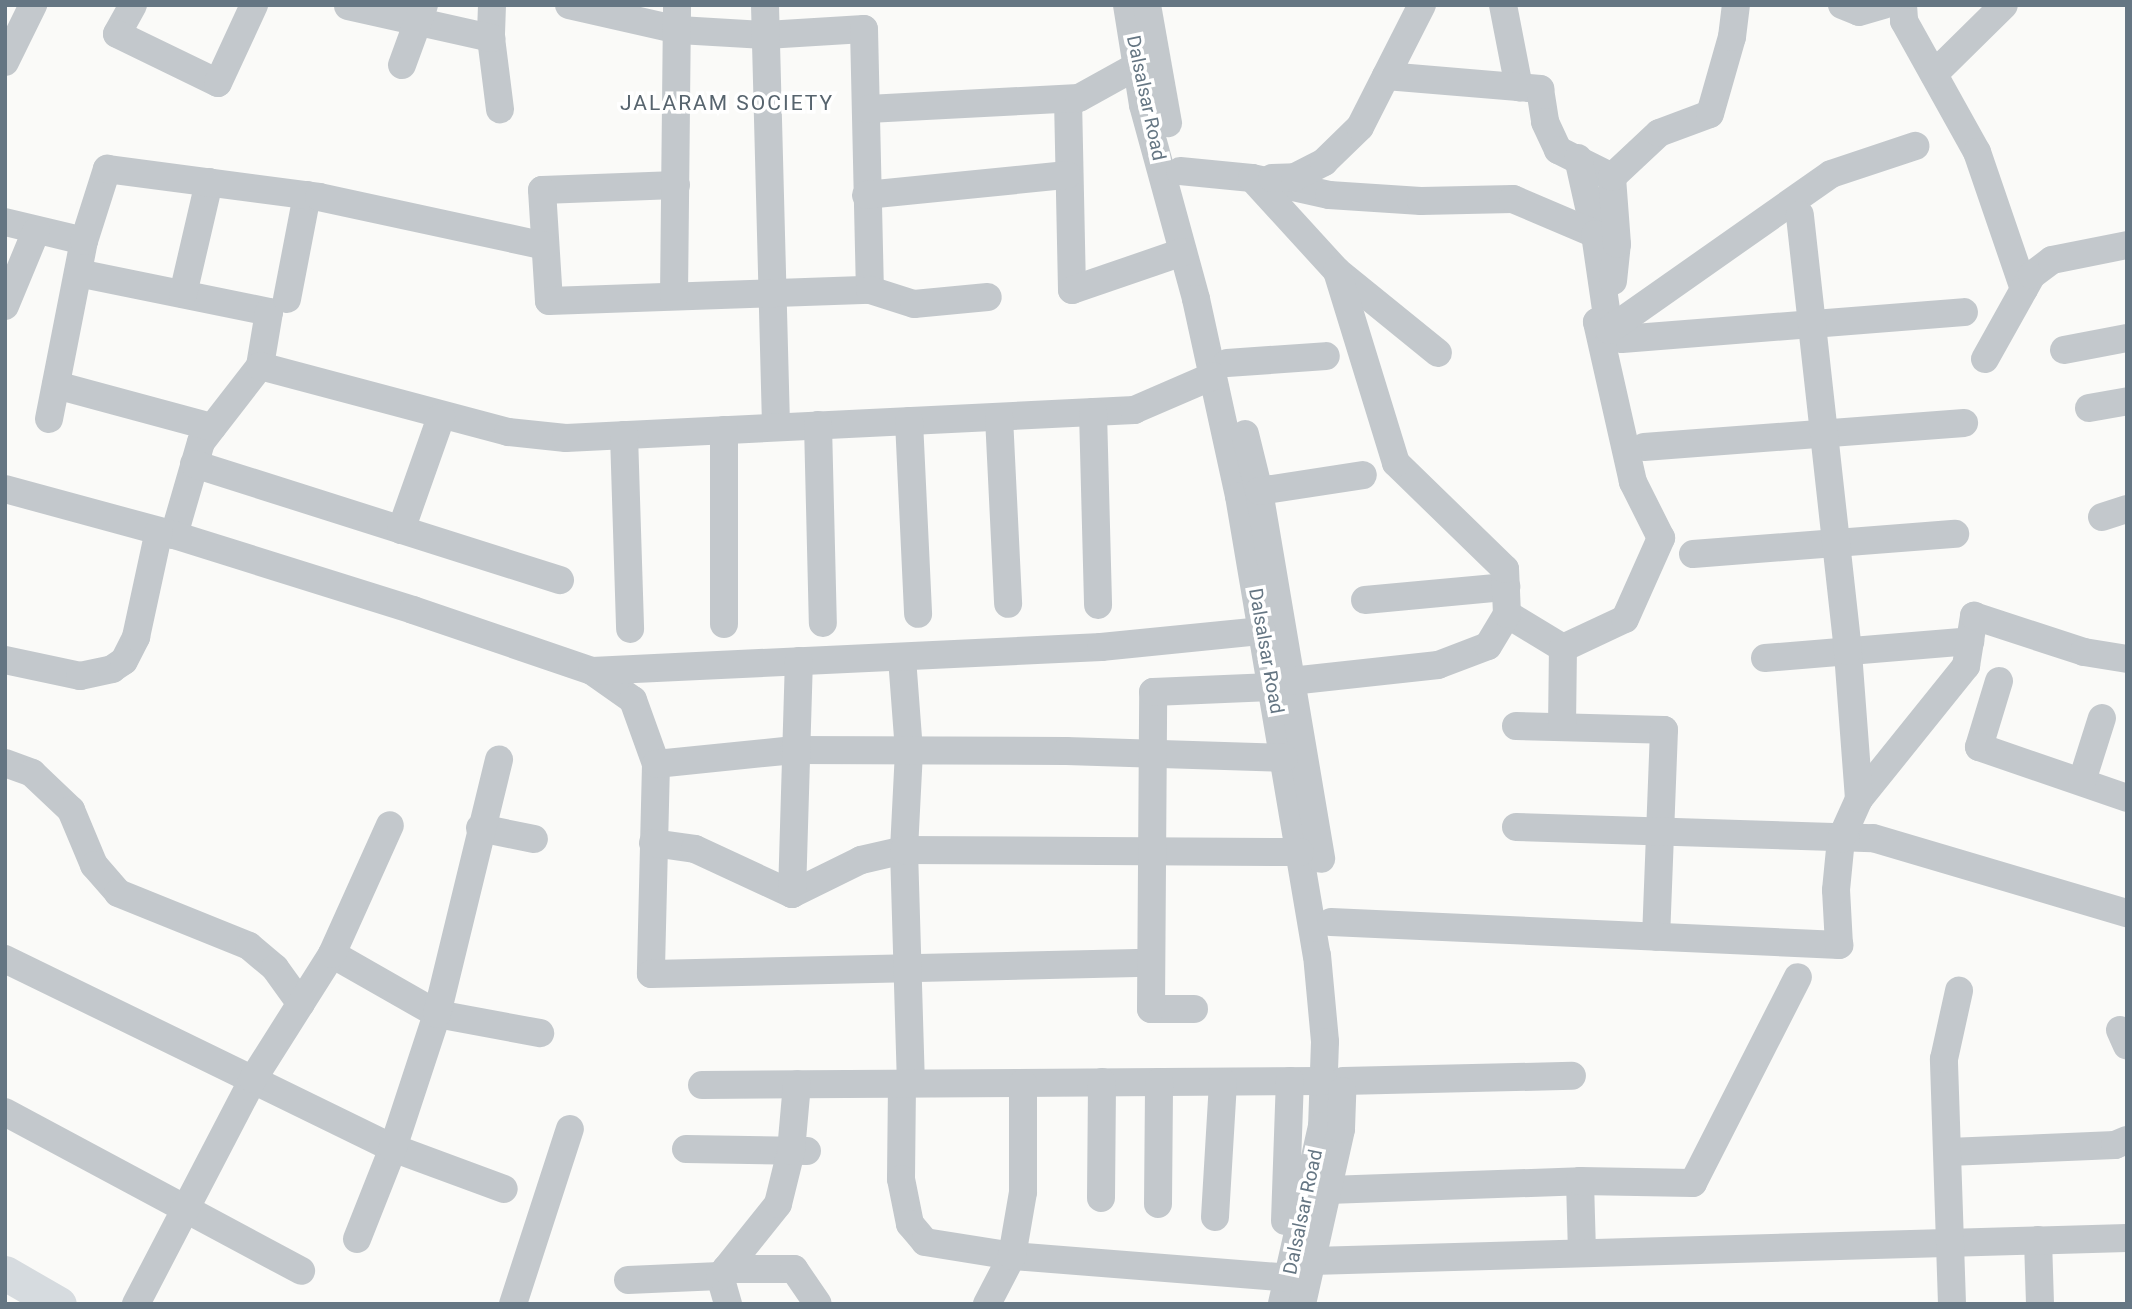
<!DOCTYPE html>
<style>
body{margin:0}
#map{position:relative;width:2132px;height:1309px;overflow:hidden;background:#fafaf8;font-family:Roboto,sans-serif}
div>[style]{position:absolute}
.minor>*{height:28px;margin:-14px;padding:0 14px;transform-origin:14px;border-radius:14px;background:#c3c8cc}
.major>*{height:35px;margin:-17.5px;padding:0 17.5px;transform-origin:17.5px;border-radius:17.5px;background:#d6dbdf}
span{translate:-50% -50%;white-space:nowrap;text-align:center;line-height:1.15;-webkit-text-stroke:7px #fff;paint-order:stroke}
.street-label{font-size:19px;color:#657683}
.neighbourhood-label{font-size:21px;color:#57646e;letter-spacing:2px}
.frame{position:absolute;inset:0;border:7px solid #657683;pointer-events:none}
</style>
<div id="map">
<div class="minor">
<i style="left:133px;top:5px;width:33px;rotate:119deg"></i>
<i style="left:117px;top:34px;width:112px;rotate:25.9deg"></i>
<i style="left:218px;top:83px;width:86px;rotate:-65.2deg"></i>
<i style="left:492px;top:5px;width:33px;rotate:92deg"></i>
<i style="left:491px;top:38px;width:72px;rotate:82.8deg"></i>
<i style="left:569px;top:5px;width:113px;rotate:12.8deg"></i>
<i style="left:679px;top:30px;width:87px;rotate:3.3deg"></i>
<i style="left:766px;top:35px;width:98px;rotate:-3.5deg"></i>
<i style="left:864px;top:29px;width:261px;rotate:88.7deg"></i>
<i style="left:765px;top:5px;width:422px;rotate:88.5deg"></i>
<i style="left:1127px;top:5px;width:101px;rotate:80.9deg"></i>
<i style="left:1143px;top:105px;width:201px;rotate:74.7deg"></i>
<i style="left:1196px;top:299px;width:202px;rotate:77.7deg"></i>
<i style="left:1239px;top:496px;width:466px;rotate:80.4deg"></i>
<i style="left:1317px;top:955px;width:87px;rotate:84.7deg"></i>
<i style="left:1325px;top:1042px;width:84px;rotate:92deg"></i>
<i style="left:1322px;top:1126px;width:182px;rotate:102.7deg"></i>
<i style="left:1147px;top:5px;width:120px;rotate:79.9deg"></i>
<i style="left:1503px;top:5px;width:84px;rotate:79deg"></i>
<i style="left:1842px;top:5px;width:18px;rotate:22deg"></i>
<i style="left:1859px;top:12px;width:26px;rotate:-16deg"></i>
<i style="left:1903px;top:5px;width:16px;rotate:86deg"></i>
<i style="left:1904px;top:21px;width:150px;rotate:60.9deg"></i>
<i style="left:1977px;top:152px;width:145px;rotate:71.1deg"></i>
<i style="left:348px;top:6px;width:147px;rotate:12.6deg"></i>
<i style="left:5px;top:62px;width:64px;rotate:-63.8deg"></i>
<i style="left:402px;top:65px;width:64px;rotate:-69.9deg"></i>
<i style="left:1934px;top:74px;width:98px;rotate:-44.6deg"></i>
<i style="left:1386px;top:76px;width:155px;rotate:4.8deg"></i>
<i style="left:1540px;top:89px;width:33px;rotate:81deg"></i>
<i style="left:1545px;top:122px;width:31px;rotate:65deg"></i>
<i style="left:1558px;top:150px;width:60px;rotate:26.6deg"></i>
<i style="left:1068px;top:99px;width:191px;rotate:88.8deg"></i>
<i style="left:1072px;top:290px;width:117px;rotate:-18.9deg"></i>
<i style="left:868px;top:109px;width:211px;rotate:-3deg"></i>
<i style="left:1079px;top:98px;width:66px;rotate:-28.9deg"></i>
<i style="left:1578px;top:158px;width:78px;rotate:77.4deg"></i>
<i style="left:1180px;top:171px;width:72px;rotate:5.6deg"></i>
<i style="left:1252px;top:178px;width:79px;rotate:12.4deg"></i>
<i style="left:1329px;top:195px;width:92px;rotate:3.7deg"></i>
<i style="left:1421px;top:201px;width:92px;rotate:-1.2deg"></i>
<i style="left:1513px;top:199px;width:89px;rotate:23.1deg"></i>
<i style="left:1595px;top:234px;width:97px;rotate:81.7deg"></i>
<i style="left:1252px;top:178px;width:126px;rotate:47.6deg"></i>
<i style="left:1337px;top:271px;width:130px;rotate:39.1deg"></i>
<i style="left:1272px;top:178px;width:23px;rotate:-2deg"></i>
<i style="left:1295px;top:177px;width:33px;rotate:-27deg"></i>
<i style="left:1324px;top:162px;width:50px;rotate:-44.2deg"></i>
<i style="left:1360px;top:127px;width:137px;rotate:-63.1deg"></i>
<i style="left:676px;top:185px;width:134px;rotate:177.9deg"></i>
<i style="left:542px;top:190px;width:111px;rotate:86.4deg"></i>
<i style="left:549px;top:301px;width:321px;rotate:-2deg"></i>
<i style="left:870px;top:290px;width:46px;rotate:17.7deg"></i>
<i style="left:914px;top:304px;width:74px;rotate:-5.4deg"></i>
<i style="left:866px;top:195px;width:202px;rotate:-5.7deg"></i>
<i style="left:5px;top:222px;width:81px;rotate:13.5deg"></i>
<i style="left:78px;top:273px;width:195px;rotate:11.5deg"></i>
<i style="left:269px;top:312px;width:55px;rotate:99.5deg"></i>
<i style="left:260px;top:366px;width:96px;rotate:127.8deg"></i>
<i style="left:201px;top:442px;width:97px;rotate:106.2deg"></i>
<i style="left:1613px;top:281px;width:37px;rotate:-84deg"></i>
<i style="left:1617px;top:244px;width:67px;rotate:-94.3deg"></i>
<i style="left:1612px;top:177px;width:64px;rotate:-43.1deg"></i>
<i style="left:1659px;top:133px;width:54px;rotate:-20.4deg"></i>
<i style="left:1710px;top:114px;width:80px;rotate:-74.1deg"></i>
<i style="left:1732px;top:37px;width:32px;rotate:-83deg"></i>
<i style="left:183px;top:294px;width:115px;rotate:-76.9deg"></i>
<i style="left:674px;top:296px;width:291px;rotate:-89.4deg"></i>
<i style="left:287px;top:299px;width:106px;rotate:-79.1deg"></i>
<i style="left:5px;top:306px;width:81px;rotate:-67.5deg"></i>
<i style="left:1622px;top:339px;width:343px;rotate:-4.5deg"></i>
<i style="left:2064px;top:350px;width:64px;rotate:-10.8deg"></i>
<i style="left:1985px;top:359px;width:96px;rotate:-60.8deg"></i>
<i style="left:2032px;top:275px;width:25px;rotate:-37deg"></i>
<i style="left:2052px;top:260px;width:76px;rotate:-11.3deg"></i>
<i style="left:1227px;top:363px;width:99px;rotate:-4deg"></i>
<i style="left:260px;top:366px;width:257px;rotate:14.9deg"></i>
<i style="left:508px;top:432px;width:58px;rotate:5.9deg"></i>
<i style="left:566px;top:438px;width:569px;rotate:-2.82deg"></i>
<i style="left:1134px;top:410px;width:86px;rotate:-23.3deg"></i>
<i style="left:56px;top:385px;width:162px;rotate:15.1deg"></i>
<i style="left:2089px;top:408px;width:39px;rotate:-10deg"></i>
<i style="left:1093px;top:412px;width:193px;rotate:88.5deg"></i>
<i style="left:999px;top:417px;width:187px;rotate:87.2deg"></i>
<i style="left:49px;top:419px;width:181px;rotate:-78.9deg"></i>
<i style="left:84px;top:241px;width:76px;rotate:-72.3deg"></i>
<i style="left:107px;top:169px;width:214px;rotate:7.5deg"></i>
<i style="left:319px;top:197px;width:231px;rotate:12.2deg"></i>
<i style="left:909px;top:421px;width:193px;rotate:87.3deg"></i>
<i style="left:818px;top:425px;width:198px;rotate:88.6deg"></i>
<i style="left:1245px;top:434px;width:59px;rotate:76.2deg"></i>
<i style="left:1259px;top:491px;width:373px;rotate:80.4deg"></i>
<i style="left:624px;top:435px;width:194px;rotate:88.2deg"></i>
<i style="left:1644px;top:447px;width:321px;rotate:-4.3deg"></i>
<i style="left:194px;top:464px;width:384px;rotate:17.6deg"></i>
<i style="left:5px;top:489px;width:175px;rotate:15.2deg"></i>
<i style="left:174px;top:535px;width:250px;rotate:17.4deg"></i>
<i style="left:413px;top:610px;width:189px;rotate:18.8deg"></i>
<i style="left:592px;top:671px;width:50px;rotate:35.3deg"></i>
<i style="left:633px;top:700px;width:68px;rotate:70.2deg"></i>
<i style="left:656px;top:764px;width:210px;rotate:91.4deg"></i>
<i style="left:651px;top:974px;width:497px;rotate:-1.3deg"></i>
<i style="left:1259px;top:491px;width:105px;rotate:-8.7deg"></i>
<i style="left:2102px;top:517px;width:26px;rotate:-18deg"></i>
<i style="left:401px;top:530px;width:120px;rotate:-70.5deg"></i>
<i style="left:1693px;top:554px;width:263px;rotate:-4.4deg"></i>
<i style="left:1365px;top:600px;width:142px;rotate:-5.3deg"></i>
<i style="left:1507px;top:614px;width:66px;rotate:31.3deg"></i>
<i style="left:724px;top:624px;width:194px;rotate:-90deg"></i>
<i style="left:902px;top:658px;width:93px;rotate:85.7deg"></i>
<i style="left:909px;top:751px;width:99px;rotate:92.9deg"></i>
<i style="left:904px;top:850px;width:233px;rotate:88.3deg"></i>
<i style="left:1765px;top:658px;width:206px;rotate:-4.7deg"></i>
<i style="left:5px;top:660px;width:77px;rotate:12deg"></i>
<i style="left:80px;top:676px;width:33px;rotate:-12deg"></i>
<i style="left:112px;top:669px;width:14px;rotate:-34deg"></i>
<i style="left:124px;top:661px;width:27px;rotate:-63deg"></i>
<i style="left:136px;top:637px;width:108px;rotate:-77.8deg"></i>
<i style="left:592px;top:671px;width:510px;rotate:-2.7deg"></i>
<i style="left:1101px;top:647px;width:162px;rotate:-5.7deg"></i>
<i style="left:1291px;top:681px;width:148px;rotate:-6.2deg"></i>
<i style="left:1438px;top:665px;width:53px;rotate:-20.8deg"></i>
<i style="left:1488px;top:646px;width:37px;rotate:-59deg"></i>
<i style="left:1507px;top:614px;width:45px;rotate:-92.5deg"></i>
<i style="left:1505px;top:569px;width:152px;rotate:-135.8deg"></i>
<i style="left:1396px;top:463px;width:201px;rotate:-107.1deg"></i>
<i style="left:1999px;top:681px;width:69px;rotate:106.9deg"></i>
<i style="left:1979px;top:747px;width:157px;rotate:19deg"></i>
<i style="left:1516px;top:726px;width:148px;rotate:1.5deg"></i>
<i style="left:1664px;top:730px;width:207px;rotate:92.2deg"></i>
<i style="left:1562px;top:727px;width:79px;rotate:-89.3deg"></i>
<i style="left:1563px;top:648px;width:68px;rotate:-25.1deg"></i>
<i style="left:1625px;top:619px;width:89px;rotate:-66deg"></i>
<i style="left:1661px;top:538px;width:63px;rotate:-116.6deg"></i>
<i style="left:1633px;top:482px;width:164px;rotate:-102.7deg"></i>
<i style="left:1597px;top:322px;width:14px;rotate:34deg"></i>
<i style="left:1609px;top:330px;width:271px;rotate:-35.1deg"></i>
<i style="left:1831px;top:174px;width:89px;rotate:-18.4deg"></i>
<i style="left:5px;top:763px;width:29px;rotate:20deg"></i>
<i style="left:32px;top:773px;width:54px;rotate:43.5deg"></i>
<i style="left:71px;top:810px;width:60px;rotate:67.3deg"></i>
<i style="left:94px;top:865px;width:37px;rotate:49deg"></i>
<i style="left:118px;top:893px;width:141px;rotate:22deg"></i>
<i style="left:249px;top:946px;width:34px;rotate:40deg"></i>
<i style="left:275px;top:968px;width:44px;rotate:54.2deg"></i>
<i style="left:656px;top:764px;width:139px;rotate:-5.8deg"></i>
<i style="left:794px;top:750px;width:272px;rotate:0.2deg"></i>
<i style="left:1066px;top:751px;width:218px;rotate:1.8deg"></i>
<i style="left:2082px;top:781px;width:66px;rotate:-72.4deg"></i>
<i style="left:1859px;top:799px;width:171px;rotate:-51.2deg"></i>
<i style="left:1966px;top:666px;width:51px;rotate:-80.9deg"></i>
<i style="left:1974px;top:616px;width:116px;rotate:18.1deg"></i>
<i style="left:2084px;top:652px;width:44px;rotate:9.2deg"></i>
<i style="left:1516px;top:827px;width:357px;rotate:1.8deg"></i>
<i style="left:1873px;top:838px;width:265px;rotate:16.5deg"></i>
<i style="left:480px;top:828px;width:55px;rotate:11.5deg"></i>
<i style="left:653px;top:843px;width:42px;rotate:8.1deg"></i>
<i style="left:695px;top:849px;width:107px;rotate:24.9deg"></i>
<i style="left:792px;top:894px;width:77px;rotate:-26.2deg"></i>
<i style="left:861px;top:860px;width:44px;rotate:-13.1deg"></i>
<i style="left:904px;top:850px;width:396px;rotate:0.3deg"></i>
<i style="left:792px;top:894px;width:233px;rotate:-88.3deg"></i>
<i style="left:1331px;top:922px;width:509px;rotate:2.59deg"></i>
<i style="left:1839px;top:945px;width:55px;rotate:-93.1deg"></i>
<i style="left:1836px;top:890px;width:51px;rotate:-84.4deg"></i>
<i style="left:1841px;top:839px;width:44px;rotate:-65.8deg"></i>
<i style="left:1859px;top:799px;width:148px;rotate:-94.3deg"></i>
<i style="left:1848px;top:651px;width:439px;rotate:-96.3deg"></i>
<i style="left:332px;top:954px;width:121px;rotate:29.7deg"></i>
<i style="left:437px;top:1014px;width:105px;rotate:10.5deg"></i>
<i style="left:5px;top:959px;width:432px;rotate:26deg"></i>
<i style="left:393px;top:1148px;width:118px;rotate:20.3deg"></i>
<i style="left:1194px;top:1009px;width:43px;rotate:180deg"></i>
<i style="left:1151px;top:1009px;width:317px;rotate:-89.6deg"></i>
<i style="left:1153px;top:692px;width:119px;rotate:-2.4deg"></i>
<i style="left:2120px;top:1030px;width:17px;rotate:66deg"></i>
<i style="left:1343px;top:1081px;width:229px;rotate:-1.3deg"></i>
<i style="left:902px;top:1083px;width:96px;rotate:90.6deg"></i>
<i style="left:901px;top:1179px;width:46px;rotate:78.7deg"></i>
<i style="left:910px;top:1224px;width:23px;rotate:50deg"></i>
<i style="left:925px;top:1242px;width:88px;rotate:9.1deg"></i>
<i style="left:1012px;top:1256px;width:278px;rotate:4.5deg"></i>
<i style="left:702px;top:1085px;width:621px;rotate:-0.37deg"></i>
<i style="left:5px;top:1112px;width:336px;rotate:28.2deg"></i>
<i style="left:686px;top:1149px;width:121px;rotate:0.9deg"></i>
<i style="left:1948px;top:1152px;width:167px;rotate:-2.4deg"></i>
<i style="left:2115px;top:1145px;width:13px;rotate:-23deg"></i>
<i style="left:1580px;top:1181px;width:72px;rotate:88.4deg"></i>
<i style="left:1328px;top:1190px;width:252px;rotate:-2deg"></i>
<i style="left:1580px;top:1181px;width:113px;rotate:1deg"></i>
<i style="left:1693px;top:1183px;width:231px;rotate:-63deg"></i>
<i style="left:1101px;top:1198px;width:116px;rotate:-89.5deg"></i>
<i style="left:1158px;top:1204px;width:122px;rotate:-89.5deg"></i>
<i style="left:1215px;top:1217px;width:135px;rotate:-86.6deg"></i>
<i style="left:1285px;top:1221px;width:140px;rotate:-88deg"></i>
<i style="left:357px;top:1239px;width:98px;rotate:-68.4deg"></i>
<i style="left:393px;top:1148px;width:141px;rotate:-71.8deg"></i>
<i style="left:437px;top:1014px;width:262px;rotate:-76.3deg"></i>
<i style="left:2038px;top:1240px;width:64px;rotate:88.2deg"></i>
<i style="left:1312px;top:1261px;width:815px;rotate:-1.62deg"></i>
<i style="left:726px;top:1269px;width:83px;rotate:-51.3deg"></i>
<i style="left:778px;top:1204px;width:55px;rotate:-76.2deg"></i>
<i style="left:791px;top:1151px;width:67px;rotate:-84.9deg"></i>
<i style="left:720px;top:1276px;width:29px;rotate:74deg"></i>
<i style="left:628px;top:1280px;width:92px;rotate:-2.5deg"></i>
<i style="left:720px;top:1276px;width:9px;rotate:-49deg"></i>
<i style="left:726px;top:1269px;width:68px"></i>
<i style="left:794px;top:1269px;width:42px;rotate:55.6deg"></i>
<i style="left:136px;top:1304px;width:254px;rotate:-62.5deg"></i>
<i style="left:253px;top:1079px;width:148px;rotate:-57.7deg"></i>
<i style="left:332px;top:954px;width:141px;rotate:-65.8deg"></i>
<i style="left:513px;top:1304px;width:184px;rotate:-72deg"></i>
<i style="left:987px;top:1304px;width:54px;rotate:-62.5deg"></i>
<i style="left:1012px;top:1256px;width:65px;rotate:-80.2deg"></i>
<i style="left:1023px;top:1192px;width:109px;rotate:-90deg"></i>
<i style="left:1302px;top:1304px;width:179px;rotate:-77.4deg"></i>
<i style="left:1341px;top:1129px;width:38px;rotate:-88deg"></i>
<i style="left:1952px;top:1304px;width:245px;rotate:-91.9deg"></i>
<i style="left:1944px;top:1059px;width:70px;rotate:-77.6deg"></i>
</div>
<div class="major">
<i style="left:5px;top:1273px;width:62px;rotate:29.9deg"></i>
</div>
<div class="street-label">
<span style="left:1146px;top:98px;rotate:78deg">Dalsalsar Road</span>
<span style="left:1266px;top:651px;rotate:80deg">Dalsalsar Road</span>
<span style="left:1303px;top:1212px;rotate:-78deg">Dalsalsar Road</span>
</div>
<div class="neighbourhood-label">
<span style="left:727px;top:103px">JALARAM SOCIETY</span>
</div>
<div class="frame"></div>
</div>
